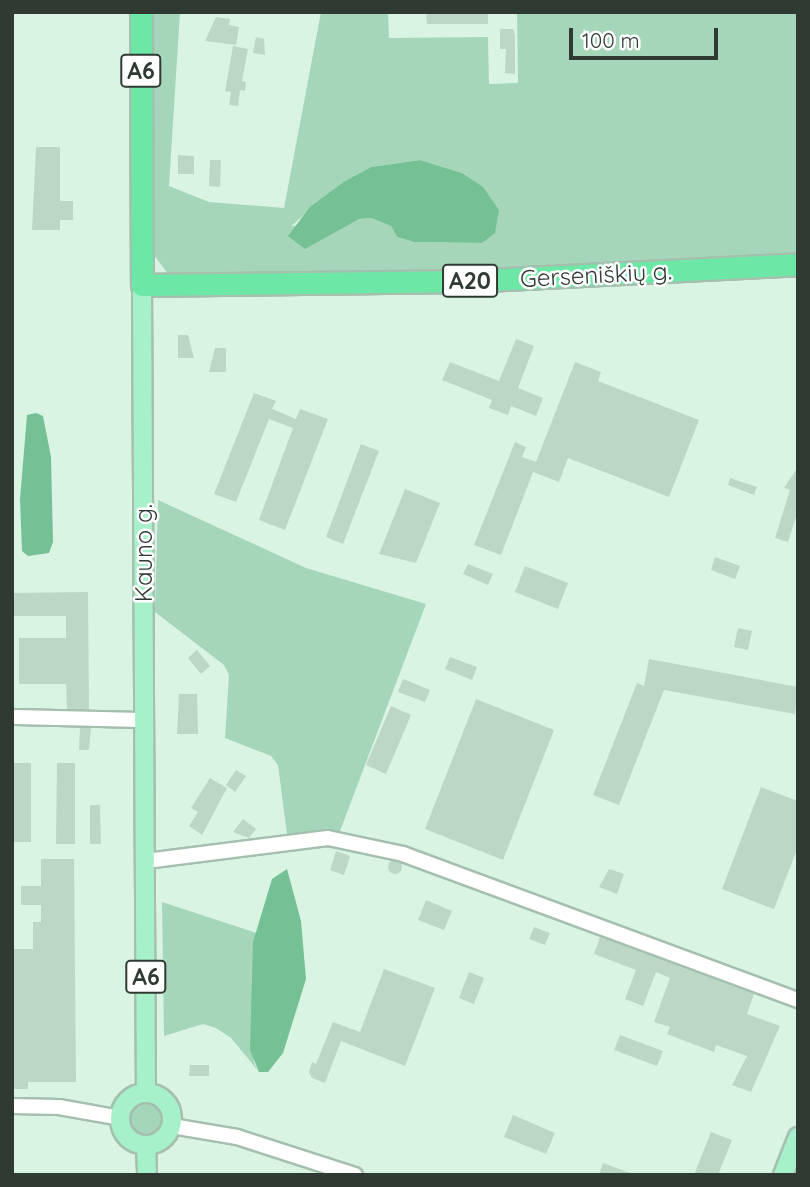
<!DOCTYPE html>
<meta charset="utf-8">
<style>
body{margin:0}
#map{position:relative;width:810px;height:1187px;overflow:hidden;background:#d9f4e3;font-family:Quicksand,sans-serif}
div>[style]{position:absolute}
.green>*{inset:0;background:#a6d6b9}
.round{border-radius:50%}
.water>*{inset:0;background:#76c096}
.building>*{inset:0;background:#bcd7c6}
.roads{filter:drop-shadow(2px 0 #a5bfaf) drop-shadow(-2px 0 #a5bfaf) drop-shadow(0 2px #a5bfaf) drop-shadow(0 -2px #a5bfaf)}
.minor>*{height:14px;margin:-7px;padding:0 7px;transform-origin:7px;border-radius:7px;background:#fff}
.major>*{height:18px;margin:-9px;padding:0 9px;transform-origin:9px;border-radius:9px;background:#a7f1ca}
.major>.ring{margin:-9px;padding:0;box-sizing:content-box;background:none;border:18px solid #a7f1ca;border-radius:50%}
.highway>*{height:21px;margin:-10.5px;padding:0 10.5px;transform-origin:10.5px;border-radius:10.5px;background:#6de7a6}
span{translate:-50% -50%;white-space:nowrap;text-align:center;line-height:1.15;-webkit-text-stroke:5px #fff;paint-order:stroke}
.shield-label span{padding:2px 5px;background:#fff;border:2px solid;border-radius:5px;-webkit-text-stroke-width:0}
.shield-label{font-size:23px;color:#2f3a33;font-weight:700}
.street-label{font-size:24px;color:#2f3a33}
.frame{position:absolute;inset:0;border:14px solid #2f3a33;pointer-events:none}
.scale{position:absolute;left:569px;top:28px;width:149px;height:32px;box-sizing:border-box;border:4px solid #2f3a33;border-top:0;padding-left:9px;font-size:21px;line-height:24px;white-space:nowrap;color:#2f3a33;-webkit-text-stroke:5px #fff;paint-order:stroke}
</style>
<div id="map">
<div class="green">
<i style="clip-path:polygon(evenodd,150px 12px,180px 12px,169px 186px,209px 202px,284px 208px,321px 12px,388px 12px,389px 38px,488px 37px,489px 84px,518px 83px,517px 12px,798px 12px,798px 257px,245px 278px,221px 272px,168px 274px,153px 254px,150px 12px,420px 160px,462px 173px,482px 243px,414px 242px,397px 237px,391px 226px,371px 218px,291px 226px,345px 181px,371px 167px,420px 160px)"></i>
<i style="clip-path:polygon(158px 500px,306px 568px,426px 604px,340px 831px,287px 834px,278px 765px,271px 756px,225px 738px,229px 675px,224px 665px,155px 612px)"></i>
<i style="clip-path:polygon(162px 902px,257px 933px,253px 942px,254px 1063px,259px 1072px,231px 1038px,216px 1028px,203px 1024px,164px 1036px)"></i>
<i class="round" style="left:128px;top:1101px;width:38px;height:38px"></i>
</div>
<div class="water">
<i style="clip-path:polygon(420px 160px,462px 173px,483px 187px,499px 210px,495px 233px,482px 243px,414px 242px,397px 237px,391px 226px,371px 218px,359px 219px,305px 249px,288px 236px,310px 207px,345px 181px,371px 167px)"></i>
<i style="clip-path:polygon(36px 413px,43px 416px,51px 457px,53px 542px,49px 553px,28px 556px,22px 551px,20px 499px,27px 415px)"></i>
<i style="clip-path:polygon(287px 869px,301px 921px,306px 979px,283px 1053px,268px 1072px,259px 1072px,250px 1050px,253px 942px,272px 879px)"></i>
</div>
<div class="building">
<i style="clip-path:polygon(426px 12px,488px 12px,488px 24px,427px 24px)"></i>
<i style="clip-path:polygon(216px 17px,230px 19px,229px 25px,239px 27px,236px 45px,205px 41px)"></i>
<i style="clip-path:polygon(500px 29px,513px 29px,515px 35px,515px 74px,505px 73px,506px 49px,500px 49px)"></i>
<i style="clip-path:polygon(256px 37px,264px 39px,265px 55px,253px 53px)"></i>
<i style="clip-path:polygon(233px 46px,248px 49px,242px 81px,246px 82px,245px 91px,240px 90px,238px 106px,229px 105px,231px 92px,225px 91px)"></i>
<i style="clip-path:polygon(36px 147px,60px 147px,60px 201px,73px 201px,73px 220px,60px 220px,60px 230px,32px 230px)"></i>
<i style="clip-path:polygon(178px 155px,194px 156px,194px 174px,178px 174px)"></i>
<i style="clip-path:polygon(210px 160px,221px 160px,220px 187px,209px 186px)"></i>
<i style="clip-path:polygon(178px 335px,188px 335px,194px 358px,178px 358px)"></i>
<i style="clip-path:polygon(516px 339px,534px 346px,518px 388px,543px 398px,536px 416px,511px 406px,508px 415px,489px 408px,492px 400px,442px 380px,450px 362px,499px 381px)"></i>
<i style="clip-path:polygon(215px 348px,226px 348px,226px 372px,209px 372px)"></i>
<i style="clip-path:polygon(575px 362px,601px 372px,598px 381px,699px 420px,669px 497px,568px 458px,559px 482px,533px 472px,501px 555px,474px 545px,515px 442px,526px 447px,522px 457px,536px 462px)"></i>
<i style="clip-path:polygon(254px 393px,276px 401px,272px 409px,296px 419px,300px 409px,328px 419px,285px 530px,259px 520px,293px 428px,269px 419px,236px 502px,214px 494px)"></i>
<i style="clip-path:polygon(361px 444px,379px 451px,343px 544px,326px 537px)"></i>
<i style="clip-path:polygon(796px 470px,798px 511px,788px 542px,775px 538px,790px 490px,784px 488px)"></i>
<i style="clip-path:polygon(730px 478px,757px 487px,754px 495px,728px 485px)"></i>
<i style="clip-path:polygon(405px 489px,440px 503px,416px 563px,379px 554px)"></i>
<i style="clip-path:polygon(715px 557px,740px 566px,735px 579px,711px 570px)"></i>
<i style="clip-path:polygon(468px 564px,493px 574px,488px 585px,463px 574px)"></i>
<i style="clip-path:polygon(525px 566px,568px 583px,558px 609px,515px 592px)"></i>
<i style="clip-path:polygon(88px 592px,89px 709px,67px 709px,66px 684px,19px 684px,19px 638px,66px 638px,66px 616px,12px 616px,12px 593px)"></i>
<i style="clip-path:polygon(738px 628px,752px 631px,748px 650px,734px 647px)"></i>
<i style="clip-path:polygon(197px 650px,210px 666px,201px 674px,188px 658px)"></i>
<i style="clip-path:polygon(450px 657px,477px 667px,472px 680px,445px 669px)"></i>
<i style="clip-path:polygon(649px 659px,798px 687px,795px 714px,664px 690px,619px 805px,593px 795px,637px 683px,644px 686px)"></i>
<i style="clip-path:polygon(403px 679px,430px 690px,425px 702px,398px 692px)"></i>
<i style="clip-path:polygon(179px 694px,197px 694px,198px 734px,177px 734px)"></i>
<i style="clip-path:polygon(476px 699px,554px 730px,503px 860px,425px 829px)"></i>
<i style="clip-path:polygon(391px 706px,411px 715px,386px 774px,366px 765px)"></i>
<i style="clip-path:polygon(80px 728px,91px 728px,89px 750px,79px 750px)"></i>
<i style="clip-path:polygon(12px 763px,31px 763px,31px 842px,12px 842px)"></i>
<i style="clip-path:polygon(57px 763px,75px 763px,75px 844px,56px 844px)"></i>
<i style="clip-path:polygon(236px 770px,246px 776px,235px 792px,226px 785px)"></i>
<i style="clip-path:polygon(210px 778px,227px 788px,202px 835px,189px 826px,198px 812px,191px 808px)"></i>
<i style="clip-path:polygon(761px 787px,798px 801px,798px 847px,774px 909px,722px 889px)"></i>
<i style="clip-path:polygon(90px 805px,100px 805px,101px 844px,90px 844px)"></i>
<i style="clip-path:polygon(243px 819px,256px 829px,249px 838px,233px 832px)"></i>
<i style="clip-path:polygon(336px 851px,350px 856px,344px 875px,330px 870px)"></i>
<i style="clip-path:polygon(41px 859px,74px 859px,76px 1082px,28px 1082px,28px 1089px,12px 1089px,12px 949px,33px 949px,33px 922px,41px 922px,41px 905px,21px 905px,21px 886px,41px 886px)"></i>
<i class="round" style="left:388px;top:860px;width:14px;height:14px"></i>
<i style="clip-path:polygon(609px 869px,624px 874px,617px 894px,599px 887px)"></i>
<i style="clip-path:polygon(426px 900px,452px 911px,444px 930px,418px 920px)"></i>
<i style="clip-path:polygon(534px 927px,550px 933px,545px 945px,529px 939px)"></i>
<i style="clip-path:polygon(600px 937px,754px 994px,747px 1014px,780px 1026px,751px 1092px,732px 1085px,747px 1056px,716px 1045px,714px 1052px,667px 1034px,670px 1027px,654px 1022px,670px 978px,656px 972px,643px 1006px,625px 999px,636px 970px,594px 954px)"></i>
<i style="clip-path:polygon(384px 969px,435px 988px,405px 1066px,341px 1041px,325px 1083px,312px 1078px,309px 1072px,312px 1062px,316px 1064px,333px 1022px,360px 1032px)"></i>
<i style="clip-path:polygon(469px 972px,484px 978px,474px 1004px,459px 998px)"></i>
<i style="clip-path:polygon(620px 1035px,663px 1051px,657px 1066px,614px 1050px)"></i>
<i style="clip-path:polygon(190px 1065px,209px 1065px,209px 1076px,189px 1076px)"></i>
<i style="clip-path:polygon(513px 1115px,555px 1133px,546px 1154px,504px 1137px)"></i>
<i style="clip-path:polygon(711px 1132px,732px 1140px,718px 1175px,694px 1175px)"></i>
<i style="clip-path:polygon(603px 1163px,633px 1174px,633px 1175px,599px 1175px)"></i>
</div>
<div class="roads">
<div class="minor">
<i style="left:12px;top:717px;width:133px;rotate:1.3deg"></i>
<i style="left:146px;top:861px;width:183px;rotate:-7.2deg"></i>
<i style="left:328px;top:838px;width:77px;rotate:12deg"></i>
<i style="left:403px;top:854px;width:421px;rotate:20.3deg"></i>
<i style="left:12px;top:1106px;width:47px;rotate:1.2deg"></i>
<i style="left:59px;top:1107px;width:62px;rotate:10.2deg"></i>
<i style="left:172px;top:1126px;width:66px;rotate:9.6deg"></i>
<i style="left:237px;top:1137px;width:124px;rotate:17.9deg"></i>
</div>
<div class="major">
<i style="left:142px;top:285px;width:808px;rotate:89.72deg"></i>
<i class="ring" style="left:120px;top:1093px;width:34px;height:34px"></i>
<i style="left:146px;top:1145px;width:30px;rotate:88deg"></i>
<i style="left:783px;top:1175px;width:41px;rotate:-68.5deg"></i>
</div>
<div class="highway">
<i style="left:141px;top:12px;width:273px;rotate:89.8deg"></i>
<i style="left:142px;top:285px;width:325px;rotate:-0.7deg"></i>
<i style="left:467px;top:281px;width:331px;rotate:-2.9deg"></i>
</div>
</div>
<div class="shield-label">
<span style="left:141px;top:71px">A6</span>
<span style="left:470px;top:281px">A20</span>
<span style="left:146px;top:977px">A6</span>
</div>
<div class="street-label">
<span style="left:596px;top:275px;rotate:-3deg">Gerseniškių g.</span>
<span style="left:144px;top:553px;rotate:-90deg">Kauno g.</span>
</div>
<div class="frame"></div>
<div class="scale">100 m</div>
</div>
